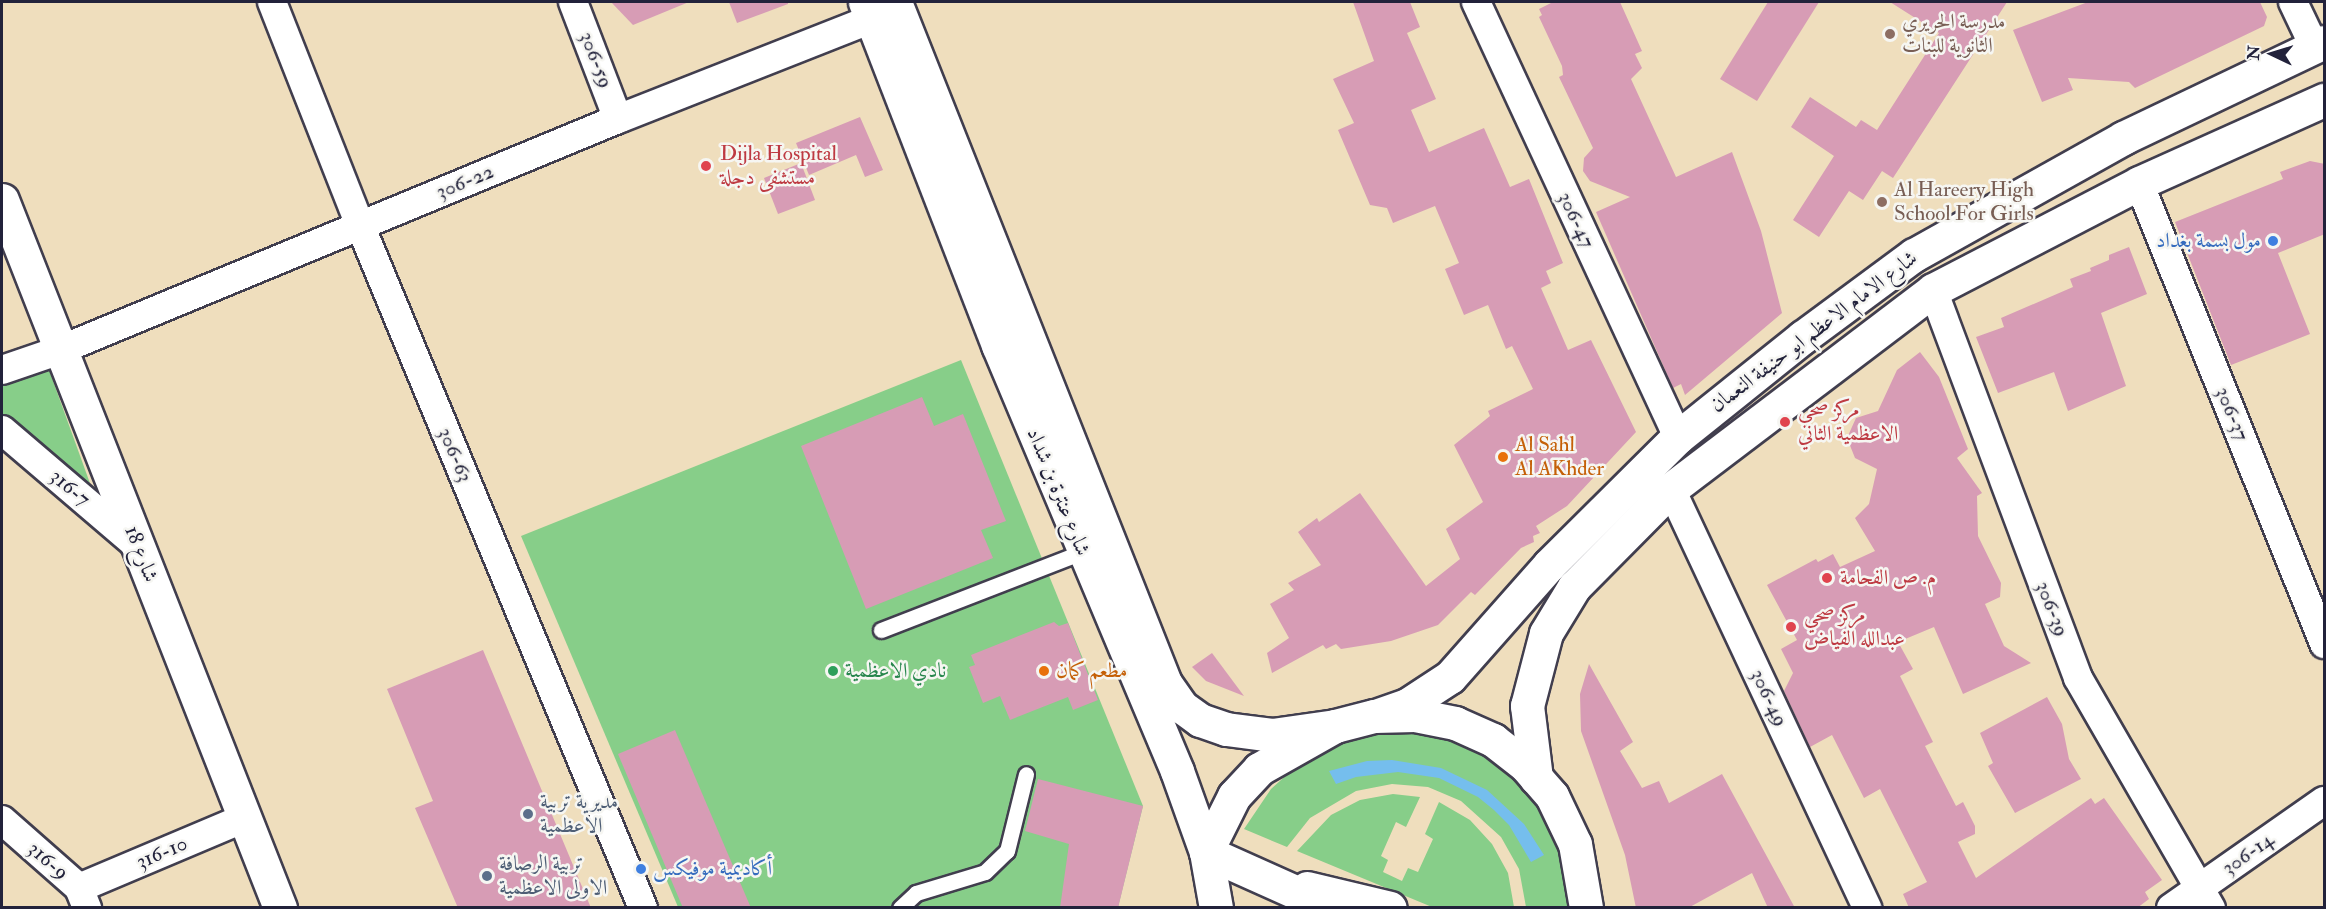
<!DOCTYPE html>
<meta charset="utf-8">
<style>
body{margin:0}
#map{position:relative;width:2326px;height:909px;overflow:hidden;background:#efdebd;font-family:"IM FELL Double Pica",Amiri,serif}
div>[style]{position:absolute}
.green>*{inset:0;background:#87ce89}
.water>*{inset:0;background:#75beed}
.building>*{inset:0;background:#d79cb5}
.roads{filter:drop-shadow(2px 0 #413e4e) drop-shadow(-2px 0 #413e4e) drop-shadow(0 2px #413e4e) drop-shadow(0 -2px #413e4e)}
.lane>*{height:15px;margin:-7.5px;padding:0 7.5px;transform-origin:7.5px;border-radius:7.5px;background:#fff}
.street>*{height:28px;margin:-14px;padding:0 14px;transform-origin:14px;border-radius:14px;background:#fff}
.secondary>*{height:33px;margin:-16.5px;padding:0 16.5px;transform-origin:16.5px;border-radius:16.5px;background:#fff}
.primary>*{height:33px;margin:-16.5px;padding:0 16.5px;transform-origin:16.5px;border-radius:16.5px;background:#fff}
.dots>*{width:16px;height:16px;translate:-50% -50%;box-sizing:border-box;border:3px solid #f6f6f2;border-radius:50%}
span{translate:-50% -50%;white-space:nowrap;text-align:center;line-height:1.15;-webkit-text-stroke:5px #f6f6f2;paint-order:stroke}
.education-label{font-size:21px;color:#785e54}
.left{translate:0 -50%;text-align:left}
.street-label{font-size:21px;color:#22223b}
.health-label{font-size:21px;color:#be3a42}
.shop-label{font-size:21px;color:#366cbe}
.right{translate:-100% -50%;text-align:right}
.food-label{font-size:21px;color:#c56008}
.leisure-label{font-size:21px;color:#27864d}
.service-label{font-size:21px;color:#4e5e75}
.frame{position:absolute;inset:0;border:3px solid #22223b;pointer-events:none}
.north{position:absolute;left:2242px;top:24px;width:60px;height:60px;-webkit-text-stroke:4px #f6f6f2;paint-order:stroke;rotate:274deg;font-size:16px;font-weight:700;line-height:24px;text-align:center;color:#22223b}
.north::after{content:'';display:block;margin:auto;width:21px;height:27px;background:#22223b;clip-path:polygon(50% 0,100% 100%,50% 72%,0 100%)}
</style>
<div id="map">
<div class="green">
<i style="clip-path:polygon(961px 360px,1143px 806px,1118px 907px,678px 907px,521px 536px)"></i>
<i style="clip-path:polygon(48px 367px,100px 511px,2px 418px,2px 382px)"></i>
<i style="clip-path:polygon(1400px 731px,1454px 738px,1487px 753px,1515px 772px,1550px 813px,1575px 907px,1526px 907px,1519px 869px,1501px 837px,1461px 801px,1428px 787px,1392px 784px,1356px 791px,1310px 818px,1287px 847px,1244px 829px,1271px 789px,1301px 762px,1336px 743px,1367px 734px)"></i>
<i style="clip-path:polygon(1393px 794px,1420px 797px,1406px 827px,1396px 822px,1381px 856px,1388px 860px,1383px 872px,1402px 881px,1408px 868px,1418px 872px,1433px 839px,1425px 834px,1439px 802px,1470px 820px,1492px 844px,1508px 873px,1514px 907px,1432px 907px,1297px 851px,1331px 815px,1360px 800px)"></i>
</div>
<div class="water">
<i style="clip-path:polygon(1392px 760px,1441px 768px,1487px 790px,1524px 824px,1544px 855px,1531px 862px,1509px 825px,1494px 810px,1478px 797px,1439px 778px,1398px 772px,1356px 777px,1336px 784px,1329px 771px,1367px 761px)"></i>
</div>
<div class="building">
<i style="clip-path:polygon(611px 2px,689px 2px,633px 25px)"></i>
<i style="clip-path:polygon(729px 2px,788px 2px,788px 4px,737px 23px)"></i>
<i style="clip-path:polygon(1353px 2px,1410px 2px,1420px 27px,1407px 33px,1436px 99px,1411px 110px,1429px 152px,1484px 128px,1510px 187px,1529px 179px,1563px 263px,1546px 271px,1551px 283px,1541px 288px,1568px 350px,1591px 340px,1636px 432px,1567px 506px,1536px 526px,1540px 533px,1533px 536px,1534px 542px,1521px 548px,1475px 595px,1471px 592px,1438px 625px,1391px 641px,1341px 649px,1336px 644px,1326px 649px,1323px 645px,1272px 673px,1267px 653px,1289px 638px,1270px 604px,1294px 590px,1288px 583px,1321px 565px,1298px 532px,1317px 518px,1319px 522px,1360px 493px,1426px 586px,1460px 559px,1446px 529px,1483px 502px,1454px 445px,1490px 416px,1488px 411px,1533px 389px,1512px 346px,1506px 349px,1488px 305px,1464px 315px,1445px 269px,1459px 263px,1435px 206px,1393px 223px,1387px 208px,1370px 205px,1338px 130px,1354px 123px,1333px 79px,1374px 61px)"></i>
<i style="clip-path:polygon(1553px 2px,1620px 2px,1642px 51px,1635px 54px,1642px 68px,1631px 79px,1676px 177px,1732px 152px,1761px 231px,1782px 313px,1685px 395px,1681px 384px,1673px 388px,1596px 212px,1630px 197px,1590px 181px,1583px 171px,1584px 158px,1593px 148px,1559px 77px,1563px 75px,1562px 66px,1539px 17px,1542px 15px,1539px 9px)"></i>
<i style="clip-path:polygon(1768px 2px,1819px 2px,1757px 101px,1720px 79px)"></i>
<i style="clip-path:polygon(1890px 2px,2007px 2px,1893px 178px,1882px 171px,1863px 200px,1849px 191px,1819px 237px,1793px 220px,1834px 156px,1791px 127px,1810px 97px,1856px 127px,1861px 120px,1877px 130px,1939px 33px)"></i>
<i style="clip-path:polygon(2088px 2px,2260px 2px,2267px 17px,2264px 26px,2135px 88px,2129px 82px,2068px 78px,2073px 90px,2042px 102px,2013px 30px)"></i>
<i style="clip-path:polygon(860px 117px,883px 170px,865px 177px,856px 155px,809px 175px,796px 143px)"></i>
<i style="clip-path:polygon(2310px 161px,2325px 164px,2325px 234px,2278px 253px,2310px 334px,2231px 365px,2175px 222px,2283px 179px,2280px 172px)"></i>
<i style="clip-path:polygon(801px 163px,815px 200px,778px 214px,764px 178px)"></i>
<i style="clip-path:polygon(2129px 247px,2147px 294px,2101px 313px,2126px 386px,2068px 411px,2054px 372px,1998px 393px,1976px 337px,2004px 327px,2001px 318px,2073px 287px,2070px 279px,2091px 271px,2090px 268px,2109px 260px,2109px 255px)"></i>
<i style="clip-path:polygon(1920px 352px,1939px 377px,1968px 449px,1957px 458px,1982px 493px,1977px 496px,1978px 536px,2001px 583px,2000px 597px,1985px 604px,2004px 646px,2031px 663px,1963px 694px,1934px 627px,1898px 642px,1913px 669px,1900px 676px,1933px 742px,1925px 746px,1956px 806px,1963px 802px,1975px 826px,1975px 834px,1958px 842px,1976px 878px,2091px 798px,2095px 804px,2104px 798px,2162px 880px,2145px 892px,2149px 899px,2137px 908px,1909px 908px,1903px 894px,1927px 882px,1880px 789px,1864px 798px,1832px 735px,1810px 747px,1784px 691px,1793px 673px,1781px 649px,1797px 640px,1767px 585px,1816px 559px,1818px 562px,1833px 554px,1840px 567px,1875px 551px,1855px 518px,1869px 504px,1877px 469px,1855px 458px,1847px 438px,1856px 418px,1878px 411px,1897px 370px)"></i>
<i style="clip-path:polygon(922px 397px,934px 426px,963px 414px,1006px 521px,981px 530px,993px 558px,866px 609px,801px 446px)"></i>
<i style="clip-path:polygon(1054px 622px,1059px 626px,1068px 623px,1098px 700px,1073px 710px,1068px 697px,1010px 720px,1000px 696px,983px 703px,969px 667px,975px 665px,971px 655px)"></i>
<i style="clip-path:polygon(483px 650px,591px 908px,458px 908px,415px 808px,433px 801px,387px 689px)"></i>
<i style="clip-path:polygon(1212px 653px,1244px 696px,1206px 681px,1192px 667px)"></i>
<i style="clip-path:polygon(1589px 664px,1633px 742px,1620px 751px,1642px 788px,1659px 781px,1669px 803px,1722px 774px,1795px 908px,1768px 908px,1752px 873px,1688px 908px,1636px 908px,1625px 855px,1581px 731px,1580px 694px)"></i>
<i style="clip-path:polygon(2047px 697px,2062px 724px,2069px 759px,2081px 779px,2015px 813px,1988px 766px,1993px 763px,1980px 733px)"></i>
<i style="clip-path:polygon(675px 730px,751px 908px,683px 908px,618px 754px)"></i>
<i style="clip-path:polygon(1038px 779px,1143px 806px,1118px 908px,1060px 908px,1069px 844px,1025px 831px)"></i>
</div>
<div class="roads">
<div class="lane">
<i style="left:881px;top:630px;width:216px;rotate:-21.2deg"></i>
<i style="left:900px;top:908px;width:22px;rotate:-43deg"></i>
<i style="left:916px;top:893px;width:72px;rotate:-16.9deg"></i>
<i style="left:985px;top:872px;width:30px;rotate:-44deg"></i>
<i style="left:1007px;top:851px;width:79px;rotate:-76.1deg"></i>
</div>
<div class="street">
<i style="left:272px;top:2px;width:240px;rotate:68.5deg"></i>
<i style="left:360px;top:225px;width:739px;rotate:67.49deg"></i>
<i style="left:573px;top:2px;width:125px;rotate:69deg"></i>
<i style="left:1476px;top:2px;width:480px;rotate:65.1deg"></i>
<i style="left:2293px;top:2px;width:49px;rotate:64.5deg"></i>
<i style="left:2139px;top:183px;width:497px;rotate:68.1deg"></i>
<i style="left:1933px;top:290px;width:414px;rotate:69.5deg"></i>
<i style="left:2078px;top:678px;width:266px;rotate:60deg"></i>
<i style="left:2px;top:370px;width:61px;rotate:-19deg"></i>
<i style="left:60px;top:350px;width:604px;rotate:-22.49deg"></i>
<i style="left:618px;top:119px;width:273px;rotate:-21.5deg"></i>
<i style="left:2px;top:430px;width:179px;rotate:40.5deg"></i>
<i style="left:1671px;top:489px;width:463px;rotate:64.9deg"></i>
<i style="left:2px;top:820px;width:103px;rotate:41.4deg"></i>
<i style="left:79px;top:888px;width:22px;rotate:68deg"></i>
<i style="left:79px;top:888px;width:180px;rotate:-22.9deg"></i>
<i style="left:2171px;top:908px;width:187px;rotate:-35deg"></i>
</div>
<div class="secondary">
<i style="left:2px;top:200px;width:761px;rotate:68.56deg"></i>
<i style="left:1378px;top:715px;width:31px;rotate:-19deg"></i>
<i style="left:1407px;top:705px;width:51px;rotate:-33.1deg"></i>
<i style="left:1450px;top:677px;width:149px;rotate:-48.5deg"></i>
<i style="left:1549px;top:565px;width:182px;rotate:-44.8deg"></i>
<i style="left:1678px;top:437px;width:160px;rotate:-38.7deg"></i>
<i style="left:1803px;top:337px;width:138px;rotate:-36.5deg"></i>
<i style="left:1914px;top:255px;width:240px;rotate:-29.2deg"></i>
<i style="left:2123px;top:138px;width:223px;rotate:-25.5deg"></i>
<i style="left:1536px;top:778px;width:73px;rotate:-97.1deg"></i>
<i style="left:1527px;top:706px;width:75px;rotate:-75.4deg"></i>
<i style="left:1546px;top:633px;width:54px;rotate:-58.7deg"></i>
<i style="left:1574px;top:587px;width:138px;rotate:-45.3deg"></i>
<i style="left:1671px;top:489px;width:329px;rotate:-37.2deg"></i>
<i style="left:1933px;top:290px;width:232px;rotate:-27.4deg"></i>
<i style="left:2139px;top:183px;width:203px;rotate:-24.2deg"></i>
</div>
<div class="primary">
<i style="left:865px;top:2px;width:368px;rotate:68.8deg"></i>
<i style="left:998px;top:345px;width:462px;rotate:67.2deg"></i>
<i style="left:1177px;top:771px;width:86px;rotate:70.3deg"></i>
<i style="left:1206px;top:852px;width:137px;rotate:24.1deg"></i>
<i style="left:895px;top:2px;width:733px;rotate:68.37deg"></i>
<i style="left:1165px;top:683px;width:29px;rotate:55deg"></i>
<i style="left:1182px;top:707px;width:22px;rotate:36deg"></i>
<i style="left:1200px;top:720px;width:28px;rotate:19deg"></i>
<i style="left:1226px;top:729px;width:46px;rotate:7.4deg"></i>
<i style="left:1272px;top:735px;width:64px;rotate:-8.1deg"></i>
<i style="left:1307px;top:888px;width:85px;rotate:13.5deg"></i>
<i style="left:1216px;top:908px;width:57px;rotate:-100.1deg"></i>
<i style="left:1206px;top:852px;width:63px;rotate:-63.4deg"></i>
<i style="left:1234px;top:796px;width:37px;rotate:-47deg"></i>
<i style="left:1259px;top:769px;width:87px;rotate:-29.5deg"></i>
<i style="left:1335px;top:726px;width:40px;rotate:-14.4deg"></i>
<i style="left:1374px;top:716px;width:41px;rotate:-1.4deg"></i>
<i style="left:1415px;top:715px;width:41px;rotate:11.3deg"></i>
<i style="left:1455px;top:723px;width:42px;rotate:24.1deg"></i>
<i style="left:1493px;top:740px;width:41px;rotate:38deg"></i>
<i style="left:1525px;top:765px;width:41px;rotate:48.9deg"></i>
<i style="left:1552px;top:796px;width:53px;rotate:64.4deg"></i>
<i style="left:1575px;top:844px;width:65px;rotate:80.2deg"></i>
</div>
</div>
<div class="dots">
<i style="left:1890px;top:34px;background:#8d6e63"></i>
<i style="left:706px;top:166px;background:#e0444e"></i>
<i style="left:1882px;top:202px;background:#8d6e63"></i>
<i style="left:2273px;top:241px;background:#3f7fe0"></i>
<i style="left:1785px;top:422px;background:#e0444e"></i>
<i style="left:1503px;top:457px;background:#e8710a"></i>
<i style="left:1827px;top:578px;background:#e0444e"></i>
<i style="left:1791px;top:627px;background:#e0444e"></i>
<i style="left:833px;top:671px;background:#2e9e5b"></i>
<i style="left:1044px;top:671px;background:#e8710a"></i>
<i style="left:528px;top:814px;background:#5c6f8a"></i>
<i style="left:641px;top:869px;background:#3f7fe0"></i>
<i style="left:487px;top:876px;background:#5c6f8a"></i>
</div>
<div class="education-label">
<span class="left" style="left:1902px;top:34px">مدرسة الحريري<br>الثانوية للبنات</span>
<span class="left" style="left:1894px;top:202px">Al Hareery High<br>School For Girls</span>
</div>
<div class="street-label">
<span style="left:596px;top:60px;rotate:69deg">306-59</span>
<span style="left:465px;top:182px;rotate:-22deg">306-22</span>
<span style="left:1576px;top:220px;rotate:65deg">306-47</span>
<span style="left:1814px;top:332px;rotate:-37deg">شارع الامام الاعظم ابو حنيفة النعمان</span>
<span style="left:2232px;top:414px;rotate:68deg">306-37</span>
<span style="left:455px;top:455px;rotate:67deg">306-63</span>
<span style="left:70px;top:488px;rotate:40deg">316-7</span>
<span style="left:1058px;top:492px;rotate:68deg">شارع عنترة بن شداد</span>
<span style="left:141px;top:554px;rotate:69deg">شارع 18</span>
<span style="left:2052px;top:609px;rotate:69deg">306-39</span>
<span style="left:1769px;top:698px;rotate:65deg">306-49</span>
<span style="left:162px;top:853px;rotate:-23deg">316-10</span>
<span style="left:2248px;top:854px;rotate:-35deg">306-14</span>
<span style="left:48px;top:861px;rotate:41deg">316-9</span>
</div>
<div class="health-label">
<span class="left" style="left:720px;top:166px">Dijla Hospital<br>مستشفى دجلة</span>
<span class="left" style="left:1798px;top:422px">مركز صحي<br>الاعظمية الثاني</span>
<span class="left" style="left:1840px;top:578px">م. ص الفحامة</span>
<span class="left" style="left:1804px;top:627px">مركز صحي<br>عبدالله الفياض</span>
</div>
<div class="shop-label">
<span class="right" style="left:2261px;top:241px">مول بسمة بغداد</span>
<span class="left" style="left:653px;top:869px">أكاديمية موفيكس</span>
</div>
<div class="food-label">
<span class="left" style="left:1515px;top:457px">Al Sahl<br>Al AKhder</span>
<span class="left" style="left:1056px;top:671px">مطعم كمان</span>
</div>
<div class="leisure-label">
<span class="left" style="left:845px;top:671px">نادي الاعظمية</span>
</div>
<div class="service-label">
<span class="left" style="left:540px;top:814px">مديرية تربية<br>الاعظمية</span>
<span class="left" style="left:499px;top:876px">تربية الرصافة<br>الاولى الاعظمية</span>
</div>
<div class="frame"></div>
<div class="north">N</div>
</div>
